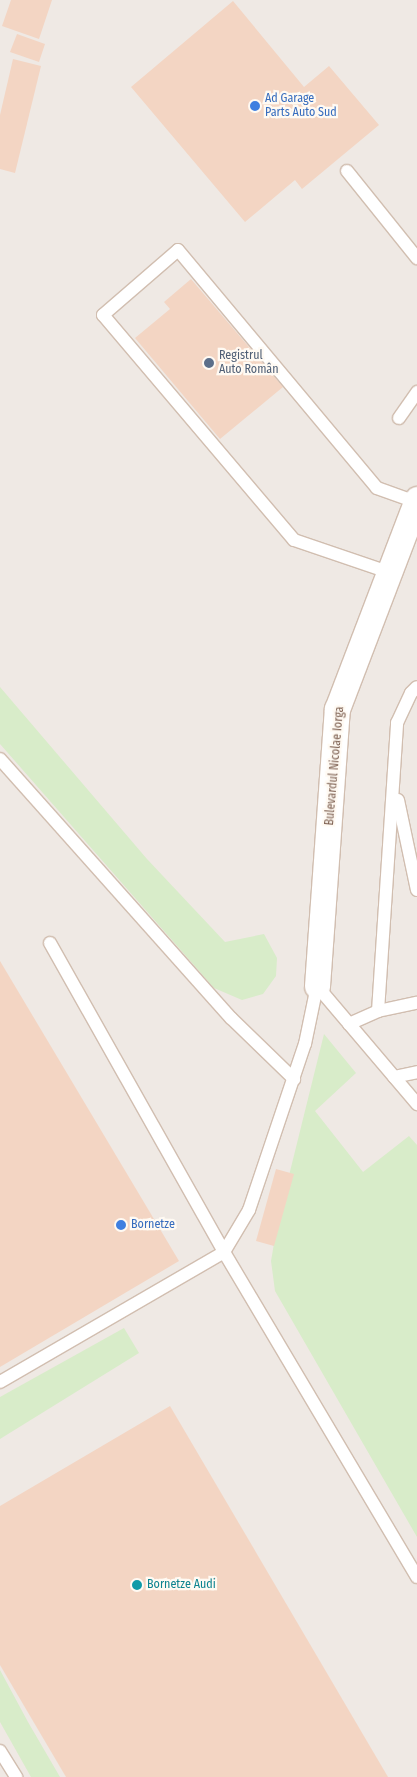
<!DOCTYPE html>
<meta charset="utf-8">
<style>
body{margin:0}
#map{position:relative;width:417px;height:1777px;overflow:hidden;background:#fdf6ec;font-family:"Fira Sans Condensed",sans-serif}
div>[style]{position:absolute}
.industrial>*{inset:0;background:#efe9e4}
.green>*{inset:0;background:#d8ecc9}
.building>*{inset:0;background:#f3d5c3}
.roads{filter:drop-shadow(1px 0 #d1beb0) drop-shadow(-1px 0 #d1beb0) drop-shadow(0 1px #d1beb0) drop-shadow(0 -1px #d1beb0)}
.lane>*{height:12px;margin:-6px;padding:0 6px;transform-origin:6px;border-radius:6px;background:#fff}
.street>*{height:25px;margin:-12.5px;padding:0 12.5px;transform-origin:12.5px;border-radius:12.5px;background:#fff}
.dots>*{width:14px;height:14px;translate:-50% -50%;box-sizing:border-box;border:2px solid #fffaf3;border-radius:50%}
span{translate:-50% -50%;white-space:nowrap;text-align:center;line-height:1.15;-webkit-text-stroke:4.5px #fffaf3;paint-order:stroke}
.shop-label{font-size:12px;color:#366cbe}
.left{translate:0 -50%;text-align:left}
.service-label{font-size:12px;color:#4e5e75}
.street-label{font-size:12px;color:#7a5c4d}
.culture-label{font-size:12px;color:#0d838f}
</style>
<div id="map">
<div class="industrial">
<i style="clip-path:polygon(0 0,417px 0,417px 1777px,0 1777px)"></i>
</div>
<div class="green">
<i style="clip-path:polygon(0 687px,147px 859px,225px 942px,264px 934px,277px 958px,276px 976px,263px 994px,242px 1000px,214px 988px,0 744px)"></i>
<i style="clip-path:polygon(324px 1034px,356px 1073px,315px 1111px,363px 1172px,409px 1136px,417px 1145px,417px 1537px,275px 1291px,271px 1261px,278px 1220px)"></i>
<i style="clip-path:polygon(124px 1328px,139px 1353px,0 1439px,0 1397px)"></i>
<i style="clip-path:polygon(0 1670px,28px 1722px,60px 1777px,31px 1777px,0 1722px)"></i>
</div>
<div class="building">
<i style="clip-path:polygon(11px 0,52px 0,39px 39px,2px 26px)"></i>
<i style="clip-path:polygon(233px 1px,304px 87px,329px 66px,379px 125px,302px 189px,295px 180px,245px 222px,131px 87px)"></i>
<i style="clip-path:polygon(17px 34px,45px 44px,39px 62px,10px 52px)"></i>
<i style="clip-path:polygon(13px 59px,41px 66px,15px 173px,0 169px,0 115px)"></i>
<i style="clip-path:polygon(191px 279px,283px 387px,220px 439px,135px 338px,170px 309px,164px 302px)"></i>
<i style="clip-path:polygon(0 961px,179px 1261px,0 1367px)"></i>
<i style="clip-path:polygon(276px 1169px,294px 1174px,274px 1246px,256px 1241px)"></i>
<i style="clip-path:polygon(170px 1406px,388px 1777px,66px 1777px,0 1665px,0 1506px)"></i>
</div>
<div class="roads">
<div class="lane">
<i style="left:347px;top:171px;width:112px;rotate:51.2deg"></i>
<i style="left:399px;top:418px;width:32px;rotate:-55deg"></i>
<i style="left:388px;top:572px;width:99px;rotate:-161.2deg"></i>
<i style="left:294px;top:540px;width:295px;rotate:-130.3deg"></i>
<i style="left:103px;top:315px;width:99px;rotate:-40.9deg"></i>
<i style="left:178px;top:250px;width:310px;rotate:50.1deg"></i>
<i style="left:377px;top:488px;width:41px;rotate:19.7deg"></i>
<i style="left:0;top:759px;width:347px;rotate:48.3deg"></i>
<i style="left:231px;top:1018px;width:88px;rotate:44.1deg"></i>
<i style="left:398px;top:800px;width:92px;rotate:78.1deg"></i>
<i style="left:50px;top:943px;width:355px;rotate:60.6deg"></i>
<i style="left:224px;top:1252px;width:378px;rotate:59.3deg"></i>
<i style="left:317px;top:986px;width:155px;rotate:49.7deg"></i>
<i style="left:378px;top:1011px;width:289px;rotate:-86.2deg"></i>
<i style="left:397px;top:723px;width:33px;rotate:-65deg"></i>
<i style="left:411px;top:693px;width:8px;rotate:-45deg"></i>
<i style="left:349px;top:1024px;width:32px;rotate:-24deg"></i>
<i style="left:378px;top:1011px;width:40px;rotate:-12deg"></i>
<i style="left:394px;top:1077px;width:24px;rotate:-12deg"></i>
<i style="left:0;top:1382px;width:259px;rotate:-30.1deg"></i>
<i style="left:224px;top:1252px;width:49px;rotate:-59.2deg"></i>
<i style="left:249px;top:1210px;width:175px;rotate:-71.4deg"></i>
<i style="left:305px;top:1044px;width:59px;rotate:-78.3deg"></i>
<i style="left:0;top:1751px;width:31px;rotate:58deg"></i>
</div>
<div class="street">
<i style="left:317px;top:986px;width:278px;rotate:-85.9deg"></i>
<i style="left:337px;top:709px;width:225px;rotate:-69.1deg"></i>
</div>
</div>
<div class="dots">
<i style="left:255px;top:106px;background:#3f7fe0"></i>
<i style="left:209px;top:363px;background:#5c6f8a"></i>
<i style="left:121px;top:1225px;background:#3f7fe0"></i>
<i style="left:137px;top:1585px;background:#0f9aa8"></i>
</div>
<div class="shop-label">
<span class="left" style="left:265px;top:106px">Ad Garage<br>Parts Auto Sud</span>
<span class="left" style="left:131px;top:1225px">Bornetze</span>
</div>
<div class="service-label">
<span class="left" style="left:219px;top:363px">Registrul<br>Auto Român</span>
</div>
<div class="street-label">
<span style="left:335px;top:766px;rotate:-85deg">Bulevardul Nicolae Iorga</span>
</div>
<div class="culture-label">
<span class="left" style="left:147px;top:1585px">Bornetze Audi</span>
</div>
</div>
